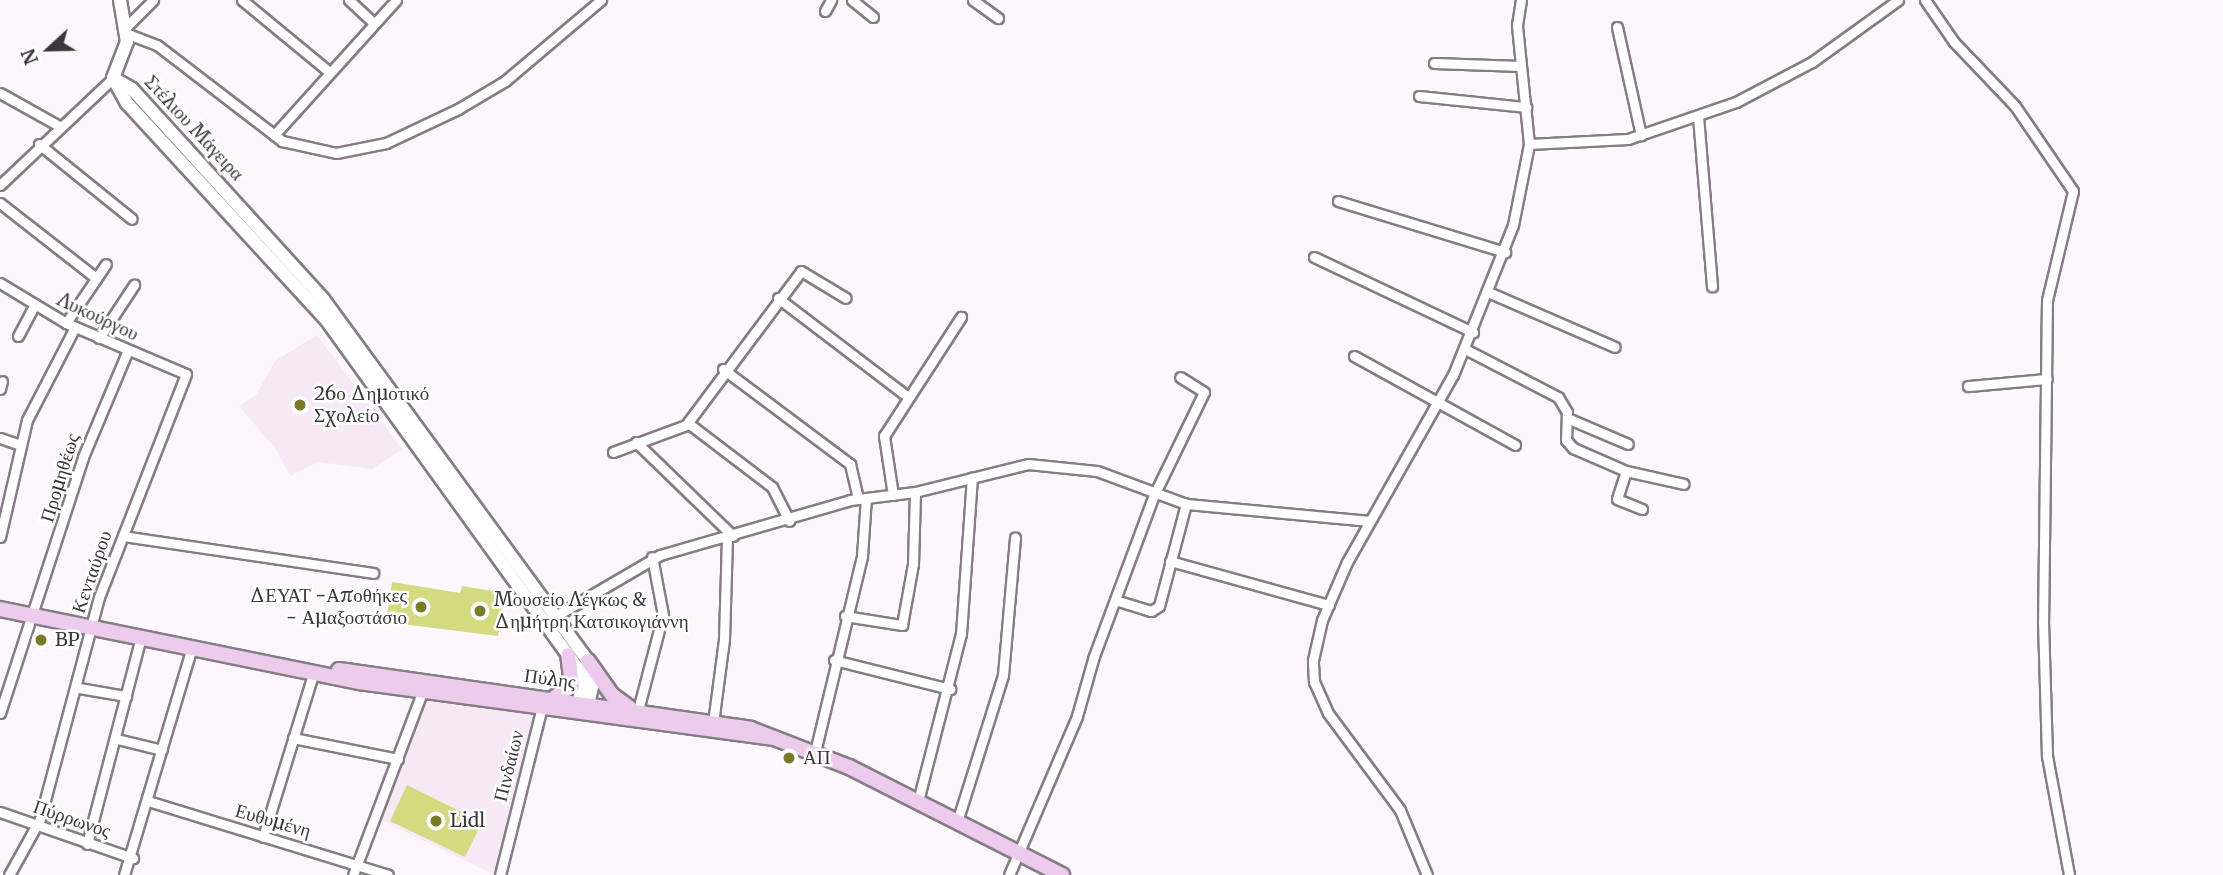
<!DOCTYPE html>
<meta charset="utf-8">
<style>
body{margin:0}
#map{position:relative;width:2223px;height:875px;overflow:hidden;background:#fef6fd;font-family:Merriweather,serif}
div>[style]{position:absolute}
.built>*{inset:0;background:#f6e8f5}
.building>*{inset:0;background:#d5da81}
.roads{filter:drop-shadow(2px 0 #847d84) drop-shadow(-2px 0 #847d84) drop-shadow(0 2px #847d84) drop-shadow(0 -2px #847d84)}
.street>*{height:9px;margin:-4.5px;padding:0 4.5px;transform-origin:4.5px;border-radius:4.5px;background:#fff}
.secondary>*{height:12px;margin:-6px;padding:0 6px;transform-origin:6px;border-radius:6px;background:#fff}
.primary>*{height:14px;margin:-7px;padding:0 7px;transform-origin:7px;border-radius:7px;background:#eccbec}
.dots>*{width:19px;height:19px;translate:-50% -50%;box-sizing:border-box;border:4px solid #fff;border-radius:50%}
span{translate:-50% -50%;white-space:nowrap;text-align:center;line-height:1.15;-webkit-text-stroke:5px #fff;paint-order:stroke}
.street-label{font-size:19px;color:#3a373a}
.poi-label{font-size:19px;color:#3a373a}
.left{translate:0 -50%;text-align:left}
.right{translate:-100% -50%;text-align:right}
.north{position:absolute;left:14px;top:14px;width:70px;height:70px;-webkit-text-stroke:5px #fff;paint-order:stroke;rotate:248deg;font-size:19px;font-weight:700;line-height:28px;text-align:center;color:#3a373a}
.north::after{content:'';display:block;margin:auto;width:24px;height:32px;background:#3a373a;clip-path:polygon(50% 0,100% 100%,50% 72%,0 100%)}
</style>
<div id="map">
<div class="built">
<i style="clip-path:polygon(317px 335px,402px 449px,373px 469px,318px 462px,290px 476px,275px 448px,239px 406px,256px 395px,275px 361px)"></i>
<i style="clip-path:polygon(426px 697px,535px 713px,495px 875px,379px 819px)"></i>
</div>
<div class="building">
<i style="clip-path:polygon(392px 582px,460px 593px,462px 586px,505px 593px,498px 636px,386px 622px)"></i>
<i style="clip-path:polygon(407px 785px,482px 822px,465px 857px,390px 821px)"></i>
</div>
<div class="roads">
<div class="street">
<i style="left:242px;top:0;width:112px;rotate:39.5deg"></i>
<i style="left:349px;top:0;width:33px;rotate:43deg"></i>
<i style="left:852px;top:0;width:27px;rotate:39deg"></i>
<i style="left:973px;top:0;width:31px;rotate:36deg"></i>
<i style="left:1925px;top:0;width:51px;rotate:55.4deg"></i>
<i style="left:1954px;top:42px;width:88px;rotate:46.4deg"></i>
<i style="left:2015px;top:106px;width:103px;rotate:55.7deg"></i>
<i style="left:2073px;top:191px;width:112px;rotate:103.4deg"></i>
<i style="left:2047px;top:300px;width:321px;rotate:90.7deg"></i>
<i style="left:2043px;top:621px;width:135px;rotate:88.3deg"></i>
<i style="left:2047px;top:756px;width:121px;rotate:79.5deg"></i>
<i style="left:825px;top:11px;width:13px;rotate:-61deg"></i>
<i style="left:127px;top:26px;width:37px;rotate:-45deg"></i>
<i style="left:1617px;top:27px;width:111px;rotate:77.5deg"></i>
<i style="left:128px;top:34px;width:31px;rotate:21deg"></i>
<i style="left:157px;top:45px;width:158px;rotate:37.5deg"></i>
<i style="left:282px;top:141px;width:55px;rotate:12.5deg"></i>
<i style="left:336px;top:153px;width:51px;rotate:-11.3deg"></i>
<i style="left:386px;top:143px;width:80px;rotate:-25.3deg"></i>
<i style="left:458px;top:109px;width:55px;rotate:-30.8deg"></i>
<i style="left:505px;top:81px;width:126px;rotate:-40.2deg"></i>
<i style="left:1434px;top:63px;width:87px;rotate:2deg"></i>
<i style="left:0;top:93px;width:68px;rotate:29.2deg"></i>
<i style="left:1419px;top:96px;width:108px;rotate:5.9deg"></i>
<i style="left:1698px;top:116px;width:171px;rotate:85.3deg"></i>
<i style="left:274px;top:135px;width:182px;rotate:-47.9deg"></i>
<i style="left:39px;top:144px;width:119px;rotate:38.9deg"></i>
<i style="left:1529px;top:144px;width:99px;rotate:-2.9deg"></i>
<i style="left:1628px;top:139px;width:114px;rotate:-18.9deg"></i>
<i style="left:1736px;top:102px;width:86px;rotate:-27.8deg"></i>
<i style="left:1812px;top:62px;width:106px;rotate:-35.8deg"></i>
<i style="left:0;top:185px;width:156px;rotate:-43.4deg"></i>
<i style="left:1338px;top:201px;width:175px;rotate:17deg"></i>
<i style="left:0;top:203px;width:122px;rotate:38deg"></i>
<i style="left:1314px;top:257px;width:176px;rotate:25.3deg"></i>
<i style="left:0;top:283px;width:77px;rotate:31.2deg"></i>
<i style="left:66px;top:323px;width:130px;rotate:23deg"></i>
<i style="left:186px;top:374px;width:239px;rotate:111.3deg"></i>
<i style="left:99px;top:597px;width:230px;rotate:104.9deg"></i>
<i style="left:40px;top:819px;width:64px;rotate:119deg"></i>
<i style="left:1488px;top:292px;width:138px;rotate:23.4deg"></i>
<i style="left:778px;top:298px;width:163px;rotate:37.3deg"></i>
<i style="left:66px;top:323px;width:71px;rotate:-55.9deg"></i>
<i style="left:18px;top:336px;width:34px;rotate:-62deg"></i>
<i style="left:99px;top:338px;width:64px;rotate:-56.6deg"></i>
<i style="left:1465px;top:349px;width:105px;rotate:27.3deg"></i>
<i style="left:1558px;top:397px;width:17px;rotate:59deg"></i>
<i style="left:1567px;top:412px;width:28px;rotate:92deg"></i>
<i style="left:1566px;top:440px;width:11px;rotate:49deg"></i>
<i style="left:1573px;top:448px;width:58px;rotate:23.5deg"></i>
<i style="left:1626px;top:471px;width:59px;rotate:12.6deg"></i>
<i style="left:1354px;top:356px;width:184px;rotate:28.9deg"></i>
<i style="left:723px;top:369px;width:159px;rotate:36.8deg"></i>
<i style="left:850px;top:464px;width:36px;rotate:77deg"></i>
<i style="left:1968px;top:386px;width:79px;rotate:-5.1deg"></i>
<i style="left:0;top:389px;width:8px;rotate:-76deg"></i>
<i style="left:1567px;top:418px;width:66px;rotate:23.1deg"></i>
<i style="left:688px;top:423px;width:106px;rotate:37.3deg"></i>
<i style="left:772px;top:487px;width:38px;rotate:63deg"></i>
<i style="left:0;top:438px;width:21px;rotate:19deg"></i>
<i style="left:636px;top:442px;width:135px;rotate:44.1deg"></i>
<i style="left:613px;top:452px;width:78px;rotate:-20.3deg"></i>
<i style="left:686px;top:425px;width:192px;rotate:-53.2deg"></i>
<i style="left:801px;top:271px;width:52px;rotate:31deg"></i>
<i style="left:1626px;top:471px;width:29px;rotate:108deg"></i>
<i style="left:1617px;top:499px;width:27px;rotate:22deg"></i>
<i style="left:893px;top:495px;width:60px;rotate:-98.7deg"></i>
<i style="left:884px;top:436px;width:142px;rotate:-57.1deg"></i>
<i style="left:123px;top:536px;width:253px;rotate:8.4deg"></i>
<i style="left:0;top:537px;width:120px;rotate:-77deg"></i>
<i style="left:27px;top:420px;width:105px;rotate:-62.7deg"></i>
<i style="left:1170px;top:561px;width:165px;rotate:15.5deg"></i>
<i style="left:1115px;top:600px;width:38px;rotate:17deg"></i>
<i style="left:1151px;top:611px;width:9px;rotate:-32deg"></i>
<i style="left:1159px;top:606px;width:106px;rotate:-75.2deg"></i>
<i style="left:845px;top:616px;width:58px;rotate:9deg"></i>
<i style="left:902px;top:625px;width:62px;rotate:-79.8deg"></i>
<i style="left:913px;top:564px;width:72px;rotate:-88.4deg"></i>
<i style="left:554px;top:617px;width:123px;rotate:-30.3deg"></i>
<i style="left:660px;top:555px;width:198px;rotate:-16.1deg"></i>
<i style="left:850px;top:500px;width:65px;rotate:-7deg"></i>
<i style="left:915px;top:492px;width:116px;rotate:-13.9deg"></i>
<i style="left:1028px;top:464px;width:69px;rotate:5.8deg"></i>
<i style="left:1097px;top:471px;width:95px;rotate:20.3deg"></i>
<i style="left:1186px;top:504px;width:183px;rotate:5.3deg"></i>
<i style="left:834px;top:660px;width:120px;rotate:14deg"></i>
<i style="left:79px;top:688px;width:48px;rotate:9.7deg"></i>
<i style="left:638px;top:710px;width:98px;rotate:-75.3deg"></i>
<i style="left:663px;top:615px;width:59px;rotate:-100.7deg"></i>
<i style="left:0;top:713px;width:269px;rotate:-72deg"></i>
<i style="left:83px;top:457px;width:116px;rotate:-67.2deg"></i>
<i style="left:713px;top:723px;width:85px;rotate:-82.5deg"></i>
<i style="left:724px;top:639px;width:102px;rotate:-88.3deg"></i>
<i style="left:293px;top:738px;width:107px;rotate:11.3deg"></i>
<i style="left:117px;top:739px;width:46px;rotate:13.7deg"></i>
<i style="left:815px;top:752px;width:202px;rotate:-76.5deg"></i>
<i style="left:862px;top:556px;width:58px;rotate:-86.1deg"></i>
<i style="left:148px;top:801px;width:251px;rotate:17.1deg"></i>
<i style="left:918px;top:801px;width:172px;rotate:-75.6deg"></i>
<i style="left:961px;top:634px;width:157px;rotate:-86deg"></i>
<i style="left:0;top:812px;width:141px;rotate:19.1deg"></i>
<i style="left:957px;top:822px;width:154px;rotate:-72.6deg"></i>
<i style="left:1003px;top:675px;width:138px;rotate:-85deg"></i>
<i style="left:263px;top:837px;width:174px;rotate:-72.9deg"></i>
<i style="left:87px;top:844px;width:211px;rotate:-75.4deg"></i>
<i style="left:124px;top:875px;width:235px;rotate:-73.4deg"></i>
<i style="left:353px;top:875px;width:201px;rotate:-69.3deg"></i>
<i style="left:500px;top:875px;width:174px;rotate:-76deg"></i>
<i style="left:1009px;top:875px;width:173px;rotate:-66.8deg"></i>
<i style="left:1077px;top:716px;width:62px;rotate:-74.2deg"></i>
<i style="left:1094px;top:656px;width:172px;rotate:-69.6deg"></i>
<i style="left:1154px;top:495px;width:114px;rotate:-64.1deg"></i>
<i style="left:1204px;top:392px;width:28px;rotate:-148deg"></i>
<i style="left:1427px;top:875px;width:70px;rotate:-112.6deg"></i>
<i style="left:1400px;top:810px;width:121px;rotate:-126.6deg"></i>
<i style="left:1328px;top:713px;width:34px;rotate:-114deg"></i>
<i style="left:1314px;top:682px;width:22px;rotate:-93deg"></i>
<i style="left:1313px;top:660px;width:41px;rotate:-77.3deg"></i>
<i style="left:1322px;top:620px;width:63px;rotate:-66.7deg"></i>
<i style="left:1347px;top:562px;width:215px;rotate:-60.5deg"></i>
<i style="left:1453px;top:375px;width:162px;rotate:-68.2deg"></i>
<i style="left:1513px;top:225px;width:83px;rotate:-78.8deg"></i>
<i style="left:1529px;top:144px;width:120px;rotate:-95.8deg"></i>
<i style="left:1517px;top:25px;width:25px;rotate:-81deg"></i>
</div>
<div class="secondary">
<i style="left:113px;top:78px;width:22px;rotate:30deg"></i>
<i style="left:132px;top:89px;width:284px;rotate:47.7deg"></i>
<i style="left:323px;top:299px;width:449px;rotate:53.8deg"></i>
<i style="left:588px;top:661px;width:23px;rotate:77deg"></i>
<i style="left:593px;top:683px;width:31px;rotate:103deg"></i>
<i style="left:113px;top:78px;width:29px;rotate:61deg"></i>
<i style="left:127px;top:103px;width:292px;rotate:47.4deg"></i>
<i style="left:325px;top:318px;width:430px;rotate:54.2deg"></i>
<i style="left:577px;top:667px;width:18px;rotate:74deg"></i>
<i style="left:582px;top:684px;width:27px;rotate:100deg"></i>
<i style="left:113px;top:78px;width:39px;rotate:-69deg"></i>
<i style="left:127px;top:42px;width:43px;rotate:-99.5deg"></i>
</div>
<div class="primary">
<i style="left:0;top:609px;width:366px;rotate:11.5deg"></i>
<i style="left:359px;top:682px;width:417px;rotate:7.7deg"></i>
<i style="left:588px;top:661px;width:42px;rotate:54.8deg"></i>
<i style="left:612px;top:695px;width:22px;rotate:36deg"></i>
<i style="left:339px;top:670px;width:416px;rotate:8.1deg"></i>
<i style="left:751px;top:729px;width:105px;rotate:21.2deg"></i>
<i style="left:849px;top:767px;width:239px;rotate:26.9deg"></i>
<i style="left:555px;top:697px;width:20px;rotate:-33deg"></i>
<i style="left:572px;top:686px;width:31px;rotate:-97deg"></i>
</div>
</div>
<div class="dots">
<i style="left:300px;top:405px;background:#797c25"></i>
<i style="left:421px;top:607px;background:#797c25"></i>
<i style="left:480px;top:611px;background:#797c25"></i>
<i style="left:41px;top:640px;background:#797c25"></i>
<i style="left:789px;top:758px;background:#797c25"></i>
<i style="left:436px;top:821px;background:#797c25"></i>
</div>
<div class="street-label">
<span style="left:194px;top:128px;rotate:47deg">Στέλιου Μάγειρα</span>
<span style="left:98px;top:317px;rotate:25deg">Λυκούργου</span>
<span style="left:60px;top:478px;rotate:-73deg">Προμηθέως</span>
<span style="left:92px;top:572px;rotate:-71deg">Κενταύρου</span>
<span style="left:550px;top:679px;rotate:8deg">Πύλης</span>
<span style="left:509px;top:766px;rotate:-76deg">Πινδαίων</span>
<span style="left:72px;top:819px;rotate:19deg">Πύρρωνος</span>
<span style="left:273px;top:821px;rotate:16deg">Ευθυμένη</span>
</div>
<div class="poi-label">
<span class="left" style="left:314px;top:405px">26ο Δημοτικό<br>Σχολείο</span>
<span class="right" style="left:407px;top:607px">ΔΕΥΑΤ -Αποθήκες<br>- Αμαξοστάσιο</span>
<span class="left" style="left:494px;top:611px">Μουσείο Λέγκως &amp;<br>Δημήτρη Κατσικογιάννη</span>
<span class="left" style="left:55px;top:640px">BP</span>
<span class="left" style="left:803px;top:758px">ΑΠ</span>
<span class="left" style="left:450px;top:821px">Lidl</span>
</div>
<div class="north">N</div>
</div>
